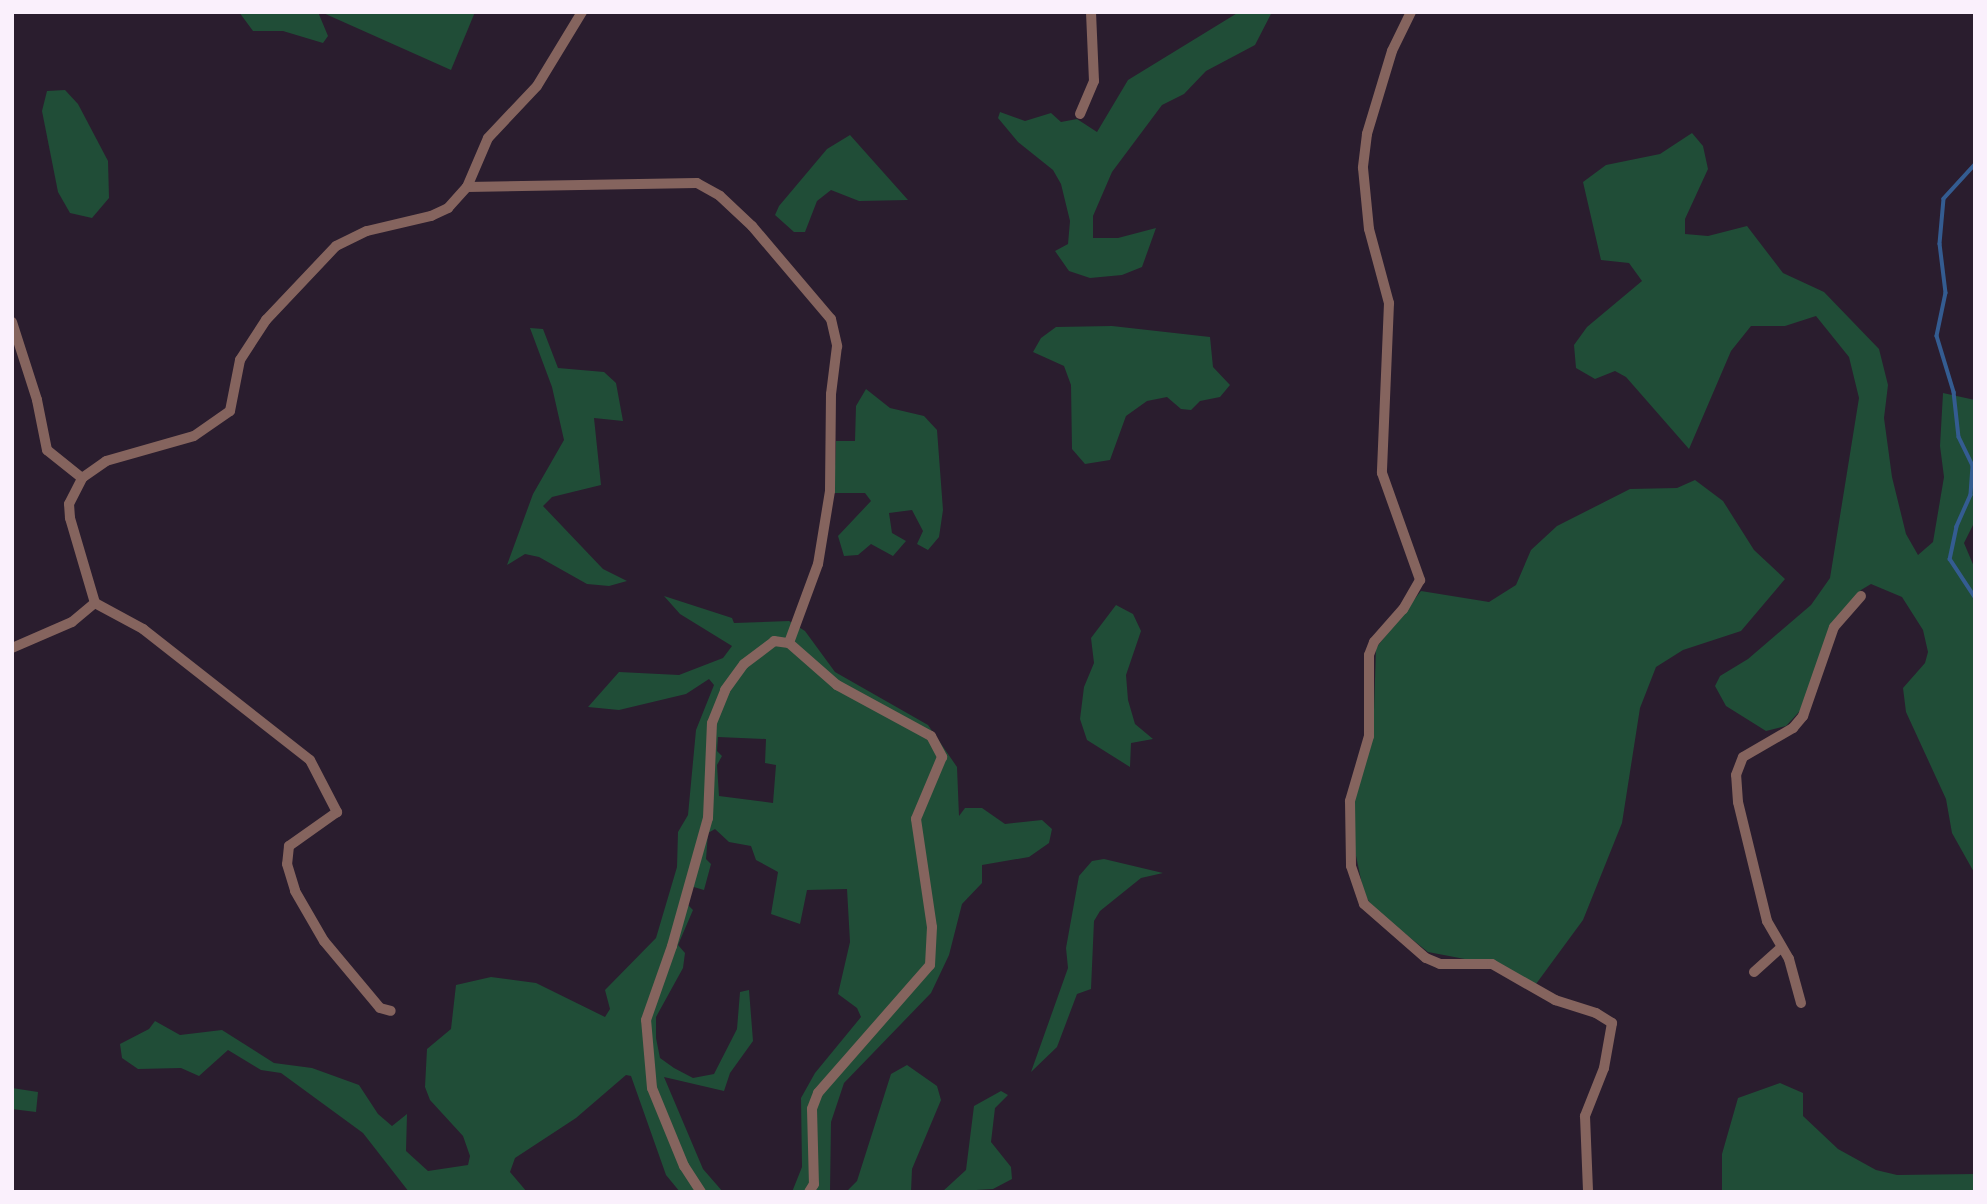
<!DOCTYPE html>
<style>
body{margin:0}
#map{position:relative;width:1987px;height:1204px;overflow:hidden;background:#2a1d2e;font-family:"Exo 2",sans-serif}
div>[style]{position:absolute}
.green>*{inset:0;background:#204d37}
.stream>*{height:3.5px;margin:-1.75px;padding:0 1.75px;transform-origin:1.75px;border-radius:1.75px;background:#345c91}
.minor>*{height:10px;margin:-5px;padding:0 5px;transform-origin:5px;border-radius:5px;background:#85645e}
span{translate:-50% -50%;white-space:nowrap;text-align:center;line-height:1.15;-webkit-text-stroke:7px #100911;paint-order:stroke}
.frame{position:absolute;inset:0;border:14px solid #faf0fc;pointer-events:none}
</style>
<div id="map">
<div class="green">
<i style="clip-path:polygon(239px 12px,318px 12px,328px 36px,323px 43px,283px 31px,253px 31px)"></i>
<i style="clip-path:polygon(321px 12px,475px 12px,451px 70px)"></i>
<i style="clip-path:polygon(1239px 12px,1272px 12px,1255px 45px,1206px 71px,1184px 94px,1162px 105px,1112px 172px,1093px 216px,1093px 238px,1118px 238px,1156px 228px,1142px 267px,1122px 275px,1090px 278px,1069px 271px,1055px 251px,1068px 244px,1070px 221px,1061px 184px,1053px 170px,1018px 142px,998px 118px,1000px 112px,1025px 121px,1051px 113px,1061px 122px,1077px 119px,1097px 132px,1128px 80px)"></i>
<i style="clip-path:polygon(65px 90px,78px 104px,108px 161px,109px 198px,92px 218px,70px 213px,58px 192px,42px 111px,47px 91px)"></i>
<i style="clip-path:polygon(1692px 133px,1703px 146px,1708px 169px,1685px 219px,1685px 234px,1708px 236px,1747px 226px,1783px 273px,1824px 292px,1879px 349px,1888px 385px,1884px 418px,1892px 477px,1906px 534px,1918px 555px,1933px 542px,1944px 477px,1940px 446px,1943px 393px,1975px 400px,1975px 521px,1964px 543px,1975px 569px,1975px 874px,1952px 833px,1946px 799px,1906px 712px,1903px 688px,1925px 663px,1928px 652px,1923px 630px,1902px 597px,1871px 584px,1861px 590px,1837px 626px,1810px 700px,1786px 726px,1766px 731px,1726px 706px,1715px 686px,1720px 676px,1748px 659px,1811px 605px,1830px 578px,1859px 398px,1849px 357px,1816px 316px,1785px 326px,1751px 326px,1731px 351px,1689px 449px,1626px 377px,1615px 371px,1595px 379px,1576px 368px,1574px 345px,1587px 327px,1642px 281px,1629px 263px,1601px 260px,1583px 182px,1606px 165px,1660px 154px)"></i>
<i style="clip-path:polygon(850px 135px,908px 200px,859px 201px,831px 190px,817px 201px,805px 232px,794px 232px,775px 215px,779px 206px,827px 149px)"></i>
<i style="clip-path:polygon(1112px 326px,1210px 337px,1213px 367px,1230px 385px,1220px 397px,1200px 401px,1191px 410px,1181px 409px,1167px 397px,1147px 401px,1126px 416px,1110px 460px,1085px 464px,1072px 449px,1071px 385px,1064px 366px,1033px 352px,1041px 338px,1056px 327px)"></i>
<i style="clip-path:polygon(530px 328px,543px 329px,558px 368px,604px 372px,616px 383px,623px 421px,594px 418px,601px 485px,552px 497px,543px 506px,603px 569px,627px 581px,609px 586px,587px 584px,539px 557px,525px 554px,507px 565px,533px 494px,564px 440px,552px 387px)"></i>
<i style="clip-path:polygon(866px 389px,890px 408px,924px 416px,937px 430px,943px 510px,939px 537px,928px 550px,917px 544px,923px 531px,912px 510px,889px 513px,892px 533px,906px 541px,893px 556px,871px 544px,858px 555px,844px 556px,838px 536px,871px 501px,865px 493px,834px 493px,836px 441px,855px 441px,856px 406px)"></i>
<i style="clip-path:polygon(1695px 480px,1723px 501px,1754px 550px,1785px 579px,1741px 631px,1683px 650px,1656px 667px,1640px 708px,1622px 823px,1583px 920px,1536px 984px,1470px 960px,1428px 952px,1374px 909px,1364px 894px,1355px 851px,1354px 804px,1374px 710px,1376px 648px,1421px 591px,1489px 602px,1516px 585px,1531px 550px,1557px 526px,1630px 489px,1677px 488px)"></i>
<i style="clip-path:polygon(evenodd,664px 596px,732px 618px,734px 623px,789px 621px,805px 631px,835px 672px,928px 725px,957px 767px,959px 816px,965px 808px,982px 808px,1005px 824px,1042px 820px,1052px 829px,1049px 843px,1029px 857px,982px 865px,982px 883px,962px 904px,949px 955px,931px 993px,844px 1083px,831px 1122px,830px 1192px,792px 1192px,802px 1167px,801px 1098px,815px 1073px,861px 1017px,857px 1008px,838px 994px,850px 942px,847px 889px,807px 890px,800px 924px,771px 914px,778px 872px,756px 860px,751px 846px,729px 842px,715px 829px,708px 833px,706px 859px,711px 864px,704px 890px,687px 885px,688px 905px,693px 910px,678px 945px,685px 953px,683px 968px,656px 1017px,656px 1038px,660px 1058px,674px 1068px,693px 1078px,714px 1074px,737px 1029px,740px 992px,749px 990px,753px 1041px,730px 1073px,724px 1091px,664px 1077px,703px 1169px,723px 1192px,680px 1192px,666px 1175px,631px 1076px,626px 1075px,576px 1118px,515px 1158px,510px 1172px,527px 1192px,409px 1192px,363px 1133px,281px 1073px,261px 1070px,228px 1050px,199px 1076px,181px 1068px,138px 1069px,122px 1058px,120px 1044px,149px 1029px,155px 1021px,180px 1035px,222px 1030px,274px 1063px,312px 1068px,359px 1085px,378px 1114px,392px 1126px,407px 1114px,406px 1151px,428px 1171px,468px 1165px,470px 1156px,463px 1136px,430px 1100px,425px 1087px,427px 1049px,451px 1029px,456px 985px,491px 977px,536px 983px,605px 1017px,610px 1009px,605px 990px,656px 938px,677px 867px,678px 832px,688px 815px,696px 730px,714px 685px,709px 679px,686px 694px,619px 710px,588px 707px,619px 672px,679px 675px,723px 658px,732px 646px,680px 614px,664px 596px,718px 737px,766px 739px,765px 763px,776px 765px,773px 803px,719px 796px,717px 765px,722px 756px,717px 751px,718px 737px)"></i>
<i style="clip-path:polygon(1116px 605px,1133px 614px,1141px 631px,1126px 675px,1128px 700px,1135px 724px,1153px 739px,1131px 743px,1130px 767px,1087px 740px,1080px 719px,1084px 687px,1094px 663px,1091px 638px)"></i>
<i style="clip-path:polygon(1104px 859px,1163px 873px,1141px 878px,1100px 911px,1094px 921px,1091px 989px,1077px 994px,1057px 1047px,1031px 1072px,1068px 968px,1066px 948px,1079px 876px,1092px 861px)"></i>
<i style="clip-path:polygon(907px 1065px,937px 1086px,941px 1100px,912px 1169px,911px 1192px,846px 1192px,857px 1181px,891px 1074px)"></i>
<i style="clip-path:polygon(1780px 1083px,1803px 1093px,1803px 1116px,1838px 1149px,1876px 1170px,1897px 1175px,1975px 1174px,1975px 1192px,1722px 1192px,1722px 1154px,1738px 1098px)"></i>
<i style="clip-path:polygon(12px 1088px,38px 1092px,36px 1112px,12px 1109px)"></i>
<i style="clip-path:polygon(1001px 1091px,1008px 1095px,995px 1108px,991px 1142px,1011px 1167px,1012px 1179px,993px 1189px,942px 1192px,966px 1170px,974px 1106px)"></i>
</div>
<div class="stream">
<i style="left:1975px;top:165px;width:46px;rotate:132.4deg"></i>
<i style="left:1944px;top:199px;width:45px;rotate:95.1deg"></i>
<i style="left:1940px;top:244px;width:49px;rotate:83deg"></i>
<i style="left:1946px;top:293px;width:44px;rotate:101.8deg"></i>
<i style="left:1937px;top:336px;width:59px;rotate:73.1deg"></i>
<i style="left:1954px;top:392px;width:45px;rotate:83.7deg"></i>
<i style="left:1959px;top:437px;width:32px;rotate:64deg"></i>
<i style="left:1973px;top:466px;width:29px;rotate:94deg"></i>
<i style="left:1971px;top:495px;width:35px;rotate:114deg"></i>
<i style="left:1957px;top:527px;width:33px;rotate:102deg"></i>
<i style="left:1950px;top:559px;width:45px;rotate:56.7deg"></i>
</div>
<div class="minor">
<i style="left:1411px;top:12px;width:43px;rotate:116deg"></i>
<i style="left:1392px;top:51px;width:87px;rotate:106.8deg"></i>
<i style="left:1367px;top:134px;width:34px;rotate:97deg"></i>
<i style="left:1363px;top:168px;width:61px;rotate:84.4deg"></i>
<i style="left:1369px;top:229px;width:77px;rotate:74.9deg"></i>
<i style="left:1389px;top:303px;width:170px;rotate:92.4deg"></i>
<i style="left:1382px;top:473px;width:114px;rotate:70.4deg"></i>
<i style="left:1420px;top:580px;width:34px;rotate:120deg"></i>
<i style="left:1403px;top:609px;width:44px;rotate:131.3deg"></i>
<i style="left:1374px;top:642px;width:14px;rotate:111deg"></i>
<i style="left:1369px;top:655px;width:81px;rotate:90deg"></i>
<i style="left:1369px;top:736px;width:68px;rotate:106.3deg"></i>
<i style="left:1350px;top:801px;width:65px;rotate:89.1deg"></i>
<i style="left:1351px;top:866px;width:40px;rotate:71.1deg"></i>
<i style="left:1364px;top:904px;width:82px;rotate:41.1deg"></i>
<i style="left:1426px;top:958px;width:15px;rotate:23deg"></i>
<i style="left:1440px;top:964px;width:52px"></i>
<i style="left:1492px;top:964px;width:73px;rotate:29.7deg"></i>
<i style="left:1555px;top:1000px;width:43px;rotate:17.6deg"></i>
<i style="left:1596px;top:1013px;width:19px;rotate:32deg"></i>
<i style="left:1612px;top:1023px;width:46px;rotate:100.1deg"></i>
<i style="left:1604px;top:1068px;width:52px;rotate:111.6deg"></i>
<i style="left:1585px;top:1116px;width:76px;rotate:87.7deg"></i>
<i style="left:1080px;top:114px;width:36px;rotate:-67deg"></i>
<i style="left:1094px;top:81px;width:69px;rotate:-92.5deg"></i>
<i style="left:467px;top:187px;width:230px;rotate:-1deg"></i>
<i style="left:697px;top:183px;width:26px;rotate:29deg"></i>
<i style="left:720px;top:196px;width:44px;rotate:43.2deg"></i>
<i style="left:752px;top:226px;width:122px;rotate:49.7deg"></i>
<i style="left:831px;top:319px;width:28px;rotate:77deg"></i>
<i style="left:837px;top:346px;width:48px;rotate:97.1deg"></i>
<i style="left:831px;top:394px;width:97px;rotate:90.6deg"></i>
<i style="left:830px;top:491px;width:74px;rotate:99.3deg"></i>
<i style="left:818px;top:564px;width:84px;rotate:110.2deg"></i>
<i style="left:12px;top:322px;width:82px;rotate:72.2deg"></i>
<i style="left:37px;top:400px;width:51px;rotate:78.7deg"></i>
<i style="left:47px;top:450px;width:45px;rotate:38.7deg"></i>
<i style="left:95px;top:603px;width:55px;rotate:28.4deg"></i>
<i style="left:143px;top:629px;width:212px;rotate:38.1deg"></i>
<i style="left:310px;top:760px;width:59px;rotate:62.6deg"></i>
<i style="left:337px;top:812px;width:59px;rotate:144.7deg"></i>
<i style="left:289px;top:846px;width:18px;rotate:96deg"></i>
<i style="left:287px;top:864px;width:28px;rotate:73deg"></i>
<i style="left:295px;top:891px;width:58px;rotate:59.9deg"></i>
<i style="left:324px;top:941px;width:87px;rotate:50.1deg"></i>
<i style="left:380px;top:1008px;width:11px;rotate:15deg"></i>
<i style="left:12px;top:648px;width:65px;rotate:-23.4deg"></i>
<i style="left:72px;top:622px;width:30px;rotate:-40deg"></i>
<i style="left:95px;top:603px;width:89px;rotate:-106.4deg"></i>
<i style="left:70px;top:518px;width:14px;rotate:-94deg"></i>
<i style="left:69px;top:504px;width:29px;rotate:-63deg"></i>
<i style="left:82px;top:478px;width:29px;rotate:-35deg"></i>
<i style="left:106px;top:461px;width:91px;rotate:-15.9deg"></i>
<i style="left:194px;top:436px;width:44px;rotate:-34.8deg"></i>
<i style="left:230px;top:411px;width:52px;rotate:-78.9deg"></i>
<i style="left:240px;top:360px;width:48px;rotate:-57deg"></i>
<i style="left:266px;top:320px;width:102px;rotate:-46.6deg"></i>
<i style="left:336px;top:246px;width:34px;rotate:-26deg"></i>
<i style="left:367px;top:231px;width:66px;rotate:-13.2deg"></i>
<i style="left:431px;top:216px;width:19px;rotate:-25deg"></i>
<i style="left:448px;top:208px;width:28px;rotate:-48deg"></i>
<i style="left:467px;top:187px;width:53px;rotate:-66.8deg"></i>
<i style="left:488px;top:138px;width:71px;rotate:-46.7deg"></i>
<i style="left:537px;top:86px;width:87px;rotate:-58.7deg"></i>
<i style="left:1754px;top:972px;width:36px;rotate:-42deg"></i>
<i style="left:1801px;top:1003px;width:46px;rotate:-105.3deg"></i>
<i style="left:1789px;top:959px;width:44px;rotate:-120.1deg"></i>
<i style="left:1767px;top:921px;width:122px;rotate:-103.7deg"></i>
<i style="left:1738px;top:802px;width:27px;rotate:-94deg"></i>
<i style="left:1736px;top:775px;width:19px;rotate:-69deg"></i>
<i style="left:1743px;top:757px;width:58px;rotate:-30.1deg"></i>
<i style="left:1793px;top:728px;width:16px;rotate:-50deg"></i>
<i style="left:1803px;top:716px;width:94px;rotate:-70.8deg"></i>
<i style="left:1834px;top:627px;width:41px;rotate:-48.9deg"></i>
<i style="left:701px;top:1192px;width:31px;rotate:-123deg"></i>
<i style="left:684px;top:1166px;width:84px;rotate:-112.3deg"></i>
<i style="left:652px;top:1088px;width:68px;rotate:-95deg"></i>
<i style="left:646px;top:1020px;width:78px;rotate:-70.6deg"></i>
<i style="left:672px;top:946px;width:133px;rotate:-74.3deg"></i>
<i style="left:708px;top:818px;width:95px;rotate:-87.6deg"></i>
<i style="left:712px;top:723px;width:35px;rotate:-68deg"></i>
<i style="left:725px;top:690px;width:32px;rotate:-54deg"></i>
<i style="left:744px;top:664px;width:38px;rotate:-37deg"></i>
<i style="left:774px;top:641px;width:15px;rotate:8deg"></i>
<i style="left:789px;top:643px;width:64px;rotate:41.2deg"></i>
<i style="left:837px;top:685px;width:107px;rotate:28.5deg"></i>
<i style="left:931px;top:736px;width:24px;rotate:62deg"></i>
<i style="left:942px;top:757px;width:67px;rotate:112.8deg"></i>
<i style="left:916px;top:819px;width:109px;rotate:81.6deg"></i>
<i style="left:932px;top:927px;width:38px;rotate:93deg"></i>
<i style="left:930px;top:965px;width:170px;rotate:131.2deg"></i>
<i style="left:818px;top:1093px;width:17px;rotate:111deg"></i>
<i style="left:812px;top:1109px;width:75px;rotate:88.5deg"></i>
<i style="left:814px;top:1184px;width:9px;rotate:122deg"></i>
</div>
<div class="frame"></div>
</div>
